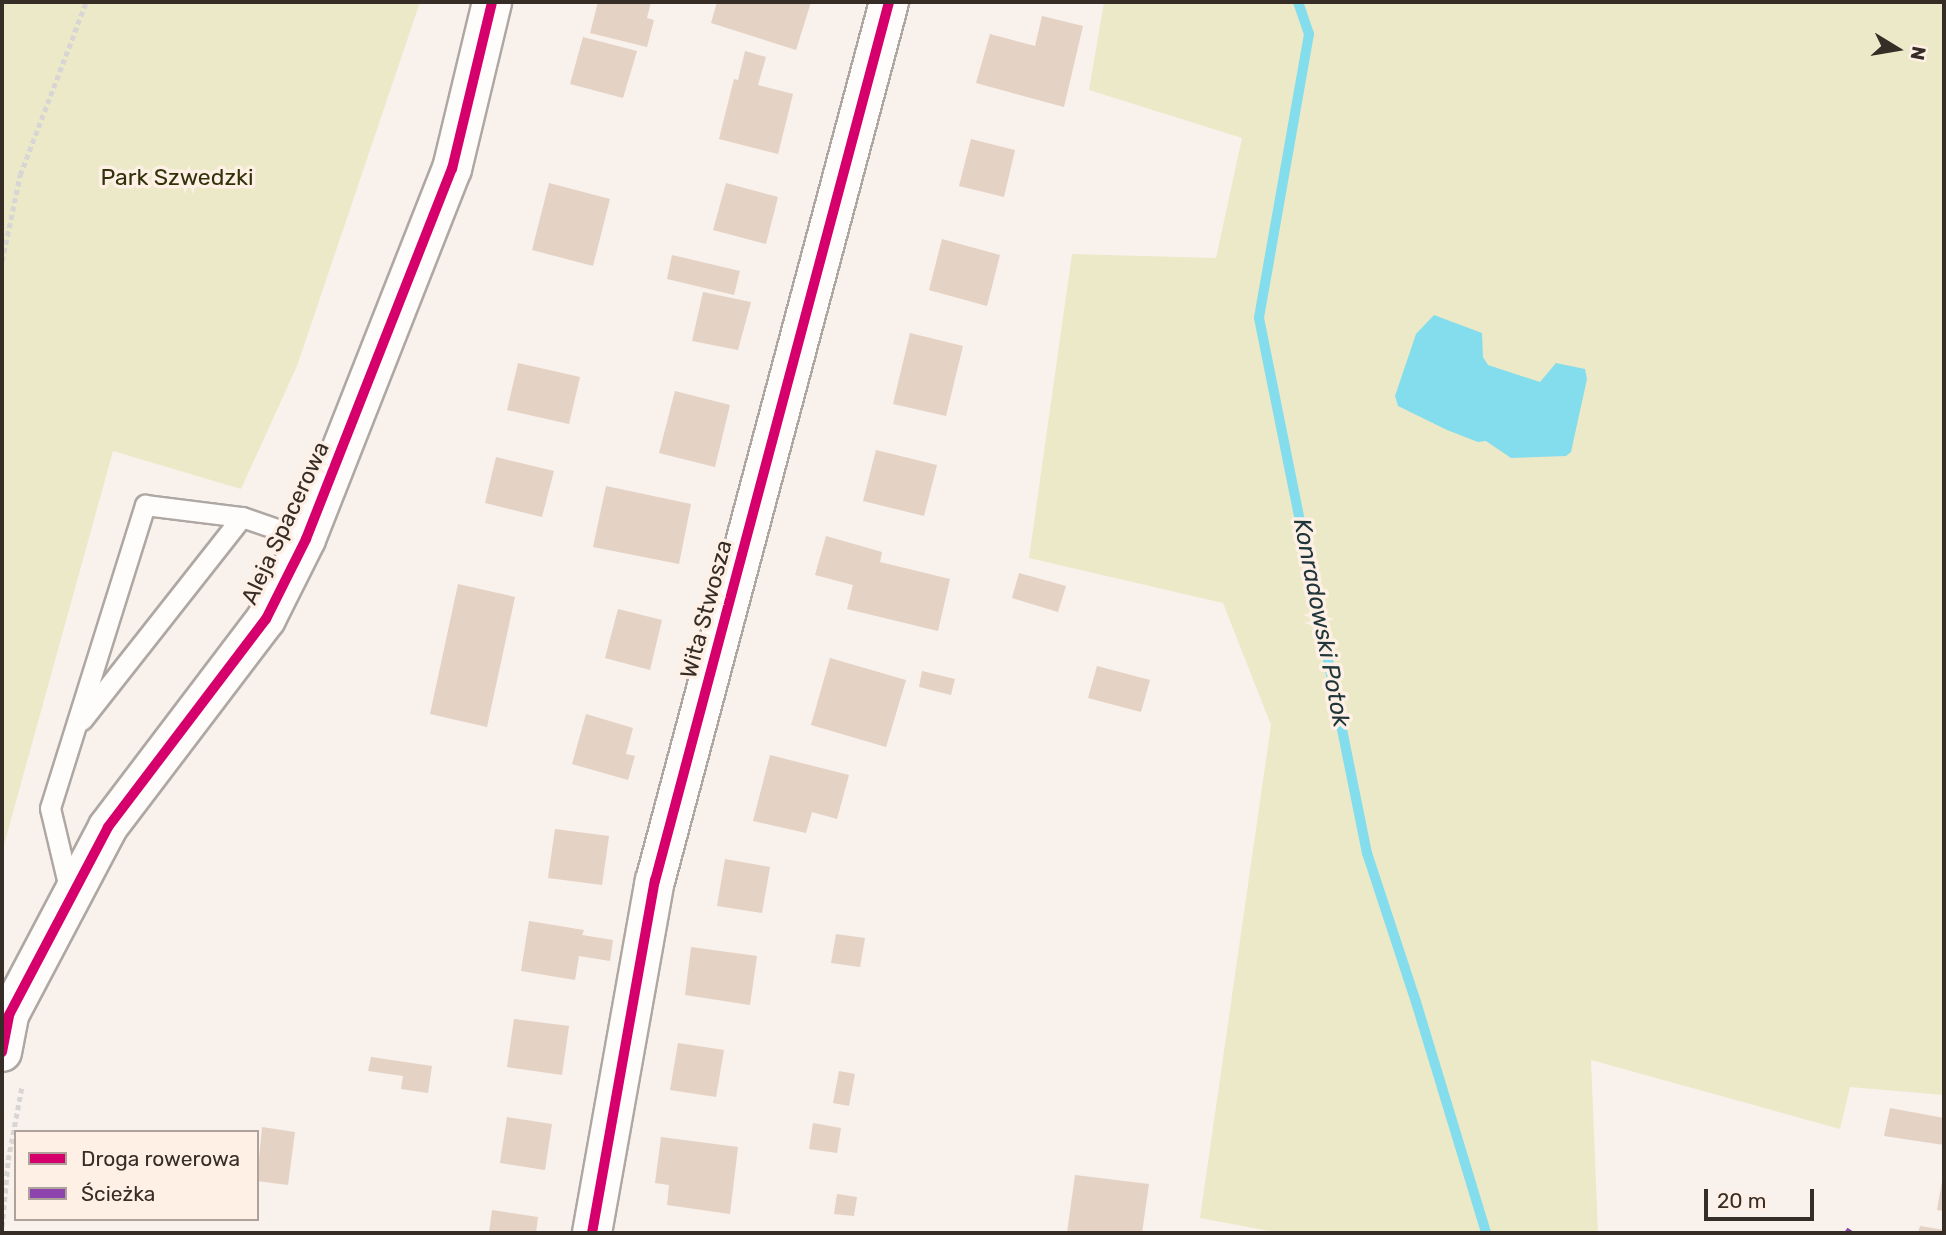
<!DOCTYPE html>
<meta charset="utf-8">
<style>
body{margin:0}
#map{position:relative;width:1946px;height:1235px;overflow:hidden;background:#f9f1ec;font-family:Rubik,sans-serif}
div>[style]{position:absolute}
.green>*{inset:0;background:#ebe9c8}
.water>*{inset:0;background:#84ddec}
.stream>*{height:10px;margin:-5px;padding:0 5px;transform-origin:5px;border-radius:5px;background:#84ddec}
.building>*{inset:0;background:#e4d2c4}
.path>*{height:4.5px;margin-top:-2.25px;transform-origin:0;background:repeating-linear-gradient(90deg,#d8d6d4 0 5px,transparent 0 8.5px)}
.roads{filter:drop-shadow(2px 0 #afa7a2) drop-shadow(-2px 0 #afa7a2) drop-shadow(0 2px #afa7a2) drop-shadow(0 -2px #afa7a2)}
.service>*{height:19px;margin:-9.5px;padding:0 9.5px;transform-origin:9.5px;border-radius:9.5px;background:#fefdfc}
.minor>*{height:38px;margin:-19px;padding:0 19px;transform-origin:19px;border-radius:19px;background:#fefdfc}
.quiet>*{height:9px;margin-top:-4.5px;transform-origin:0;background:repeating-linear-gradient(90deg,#8e44ad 0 18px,transparent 0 27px)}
.cycleway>*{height:10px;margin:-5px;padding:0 5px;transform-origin:5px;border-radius:5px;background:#d6006c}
span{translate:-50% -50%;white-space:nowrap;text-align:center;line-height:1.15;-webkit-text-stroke:7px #fff0e6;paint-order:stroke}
.park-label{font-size:23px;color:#313209}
.street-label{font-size:23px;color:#362d27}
.water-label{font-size:24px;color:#20363b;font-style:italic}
.frame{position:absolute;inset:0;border:4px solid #362d27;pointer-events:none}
.legend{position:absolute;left:14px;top:1130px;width:245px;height:91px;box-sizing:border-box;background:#fff0e6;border:2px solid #afa29a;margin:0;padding:9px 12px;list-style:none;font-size:21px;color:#362d27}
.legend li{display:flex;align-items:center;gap:14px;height:35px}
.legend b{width:35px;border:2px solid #afa29a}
.north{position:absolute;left:1862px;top:14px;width:70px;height:70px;-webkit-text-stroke:5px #fff0e6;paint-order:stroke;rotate:101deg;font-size:19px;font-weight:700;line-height:28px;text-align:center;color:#362d27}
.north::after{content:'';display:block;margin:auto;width:24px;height:32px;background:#362d27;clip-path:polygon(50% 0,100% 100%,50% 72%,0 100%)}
.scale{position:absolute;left:1704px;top:1189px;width:110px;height:32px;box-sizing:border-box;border:4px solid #362d27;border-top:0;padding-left:9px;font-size:21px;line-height:24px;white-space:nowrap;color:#362d27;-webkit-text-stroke:5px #fff0e6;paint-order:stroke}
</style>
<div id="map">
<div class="green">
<i style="clip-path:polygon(2px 2px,420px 2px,297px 366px,241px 489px,113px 451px,2px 852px)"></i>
<i style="clip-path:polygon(1104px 2px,1944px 2px,1944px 1095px,1850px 1087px,1840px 1129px,1591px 1060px,1598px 1233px,1280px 1233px,1200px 1218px,1271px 725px,1223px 603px,1029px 558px,1072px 254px,1216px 258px,1242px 138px,1089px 90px)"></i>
</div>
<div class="water">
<i style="clip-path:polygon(1434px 315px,1482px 333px,1483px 357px,1488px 365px,1540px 382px,1556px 363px,1585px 369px,1587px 379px,1571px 452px,1566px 456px,1511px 458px,1486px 441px,1478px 442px,1447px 430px,1398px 406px,1395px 396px,1416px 334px)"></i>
</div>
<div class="stream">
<i style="left:1298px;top:2px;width:34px;rotate:71deg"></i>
<i style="left:1309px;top:34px;width:288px;rotate:100deg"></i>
<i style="left:1259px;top:318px;width:546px;rotate:78.59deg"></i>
<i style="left:1367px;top:853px;width:157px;rotate:71.8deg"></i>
<i style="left:1416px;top:1002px;width:241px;rotate:73.1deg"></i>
</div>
<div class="building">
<i style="clip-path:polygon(598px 2px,651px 2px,647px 18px,654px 20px,647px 47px,590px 33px)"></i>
<i style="clip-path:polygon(717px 2px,811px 2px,796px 50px,711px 23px)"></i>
<i style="clip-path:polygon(1042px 16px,1083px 26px,1064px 107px,976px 83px,990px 34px,1035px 46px)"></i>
<i style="clip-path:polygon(583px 37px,637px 51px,623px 98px,570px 84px)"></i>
<i style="clip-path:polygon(745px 51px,766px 57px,758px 85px,793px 94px,778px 154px,719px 139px,734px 79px,738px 80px)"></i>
<i style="clip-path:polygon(971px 139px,1015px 150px,1004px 197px,959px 186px)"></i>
<i style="clip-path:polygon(549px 183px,610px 199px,593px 266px,532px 250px)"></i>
<i style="clip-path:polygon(726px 183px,778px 197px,766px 244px,713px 230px)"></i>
<i style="clip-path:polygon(942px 239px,1000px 255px,987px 306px,929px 290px)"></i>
<i style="clip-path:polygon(672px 255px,740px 271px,734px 295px,667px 279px)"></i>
<i style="clip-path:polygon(703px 292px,751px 302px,738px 350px,692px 341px)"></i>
<i style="clip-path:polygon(910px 333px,963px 346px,946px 416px,893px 404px)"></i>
<i style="clip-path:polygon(518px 363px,580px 377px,569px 424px,507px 410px)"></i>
<i style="clip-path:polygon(675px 391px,730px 405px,715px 467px,659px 453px)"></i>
<i style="clip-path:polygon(876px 450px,937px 465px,924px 516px,863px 501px)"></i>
<i style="clip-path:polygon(496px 457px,554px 471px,542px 517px,485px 503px)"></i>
<i style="clip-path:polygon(606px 486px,691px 504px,679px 564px,593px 547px)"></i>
<i style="clip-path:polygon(826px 536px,882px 552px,880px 562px,950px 579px,938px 631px,847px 609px,853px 585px,815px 575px)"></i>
<i style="clip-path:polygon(1019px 573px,1066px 586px,1058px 612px,1012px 598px)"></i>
<i style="clip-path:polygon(458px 584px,515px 597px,487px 727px,430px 714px)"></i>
<i style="clip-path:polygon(618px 609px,662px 620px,650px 670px,605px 658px)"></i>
<i style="clip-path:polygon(830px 658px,906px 680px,886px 747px,811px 725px)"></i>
<i style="clip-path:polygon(1097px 666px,1150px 680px,1141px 712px,1088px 698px)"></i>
<i style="clip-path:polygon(922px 671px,955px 679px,951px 695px,919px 687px)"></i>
<i style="clip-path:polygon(586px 714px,633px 728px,626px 754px,635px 756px,628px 780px,572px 764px)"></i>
<i style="clip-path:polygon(770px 755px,849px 775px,837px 819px,812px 812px,806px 833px,753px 821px)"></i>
<i style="clip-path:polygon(555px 829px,609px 836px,602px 885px,548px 878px)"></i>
<i style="clip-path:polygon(725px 859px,770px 867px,762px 913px,717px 906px)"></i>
<i style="clip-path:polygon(529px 921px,584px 930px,582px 935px,613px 940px,610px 961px,579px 956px,575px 980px,521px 971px)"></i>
<i style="clip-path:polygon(836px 934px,865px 938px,860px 967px,831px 963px)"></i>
<i style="clip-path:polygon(691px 947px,757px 956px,750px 1005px,685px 995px)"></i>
<i style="clip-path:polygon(514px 1019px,569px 1026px,562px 1075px,507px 1067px)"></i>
<i style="clip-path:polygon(678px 1043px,724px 1050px,716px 1097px,670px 1090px)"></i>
<i style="clip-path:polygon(371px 1057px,432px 1066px,428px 1093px,401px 1089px,403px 1076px,368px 1071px)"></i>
<i style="clip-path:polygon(839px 1071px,855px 1074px,849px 1106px,833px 1103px)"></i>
<i style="clip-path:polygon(1890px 1108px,1944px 1118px,1944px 1145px,1884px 1136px)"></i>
<i style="clip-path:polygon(507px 1117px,552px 1124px,545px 1170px,500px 1163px)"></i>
<i style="clip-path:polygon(813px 1123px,841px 1128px,837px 1153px,809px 1149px)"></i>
<i style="clip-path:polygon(262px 1127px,295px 1132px,288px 1185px,257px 1181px)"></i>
<i style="clip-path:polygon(661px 1137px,738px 1147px,730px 1214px,667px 1205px,669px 1185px,655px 1183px)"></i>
<i style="clip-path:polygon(1075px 1175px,1149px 1184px,1142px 1233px,1067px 1233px)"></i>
<i style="clip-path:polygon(1943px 1176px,1944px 1176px,1944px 1211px,1937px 1210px)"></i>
<i style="clip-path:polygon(837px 1194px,857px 1197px,854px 1216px,834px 1214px)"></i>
<i style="clip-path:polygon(492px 1210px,538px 1217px,536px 1233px,489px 1233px)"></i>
<i style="clip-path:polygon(1920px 1226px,1944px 1230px,1944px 1233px,1918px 1233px)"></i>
</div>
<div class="path">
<i style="left:2px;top:261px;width:88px;rotate:-78.2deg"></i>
<i style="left:20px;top:175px;width:185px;rotate:-69.1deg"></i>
<i style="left:2px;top:1227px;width:67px;rotate:-84.9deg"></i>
<i style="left:8px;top:1160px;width:76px;rotate:-79.4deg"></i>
</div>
<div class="roads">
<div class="service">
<i style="left:82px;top:720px;width:258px;rotate:-51.8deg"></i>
<i style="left:70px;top:892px;width:86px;rotate:-103.4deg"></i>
<i style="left:50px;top:808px;width:318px;rotate:-72.6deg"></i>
<i style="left:145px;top:505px;width:98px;rotate:7.1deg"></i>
<i style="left:242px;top:517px;width:68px;rotate:19deg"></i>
</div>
<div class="minor">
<i style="left:2px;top:1052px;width:38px;rotate:-79deg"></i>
<i style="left:9px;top:1015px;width:212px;rotate:-62.2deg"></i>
<i style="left:108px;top:827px;width:261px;rotate:-52.8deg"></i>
<i style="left:266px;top:619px;width:89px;rotate:-63.4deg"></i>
<i style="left:306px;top:539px;width:398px;rotate:-68.5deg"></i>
<i style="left:452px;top:169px;width:172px;rotate:-76.5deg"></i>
<i style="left:592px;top:1233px;width:358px;rotate:-79.9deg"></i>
<i style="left:655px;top:881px;width:910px;rotate:-75.09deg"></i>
</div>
</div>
<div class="quiet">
<i style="left:1849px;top:1233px;width:4px;rotate:-56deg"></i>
</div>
<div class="cycleway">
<i style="left:2px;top:1052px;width:38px;rotate:-79deg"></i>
<i style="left:9px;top:1015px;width:212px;rotate:-62.2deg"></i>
<i style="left:108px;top:827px;width:261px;rotate:-52.8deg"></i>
<i style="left:266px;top:619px;width:89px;rotate:-63.4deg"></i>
<i style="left:306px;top:539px;width:398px;rotate:-68.5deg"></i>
<i style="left:452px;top:169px;width:172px;rotate:-76.5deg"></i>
<i style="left:592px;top:1233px;width:358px;rotate:-79.9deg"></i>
<i style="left:655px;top:881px;width:910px;rotate:-75.09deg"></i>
</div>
<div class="park-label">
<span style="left:177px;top:177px">Park Szwedzki</span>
</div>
<div class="street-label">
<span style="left:285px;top:523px;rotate:-65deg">Aleja Spacerowa</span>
<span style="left:706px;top:609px;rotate:-75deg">Wita Stwosza</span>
</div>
<div class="water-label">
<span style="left:1321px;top:623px;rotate:79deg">Konradowski Potok</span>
</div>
<div class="frame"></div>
<ul class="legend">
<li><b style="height:9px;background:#d6006c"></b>Droga rowerowa</li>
<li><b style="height:9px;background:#8e44ad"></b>Ścieżka</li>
</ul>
<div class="north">N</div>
<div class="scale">20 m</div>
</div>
